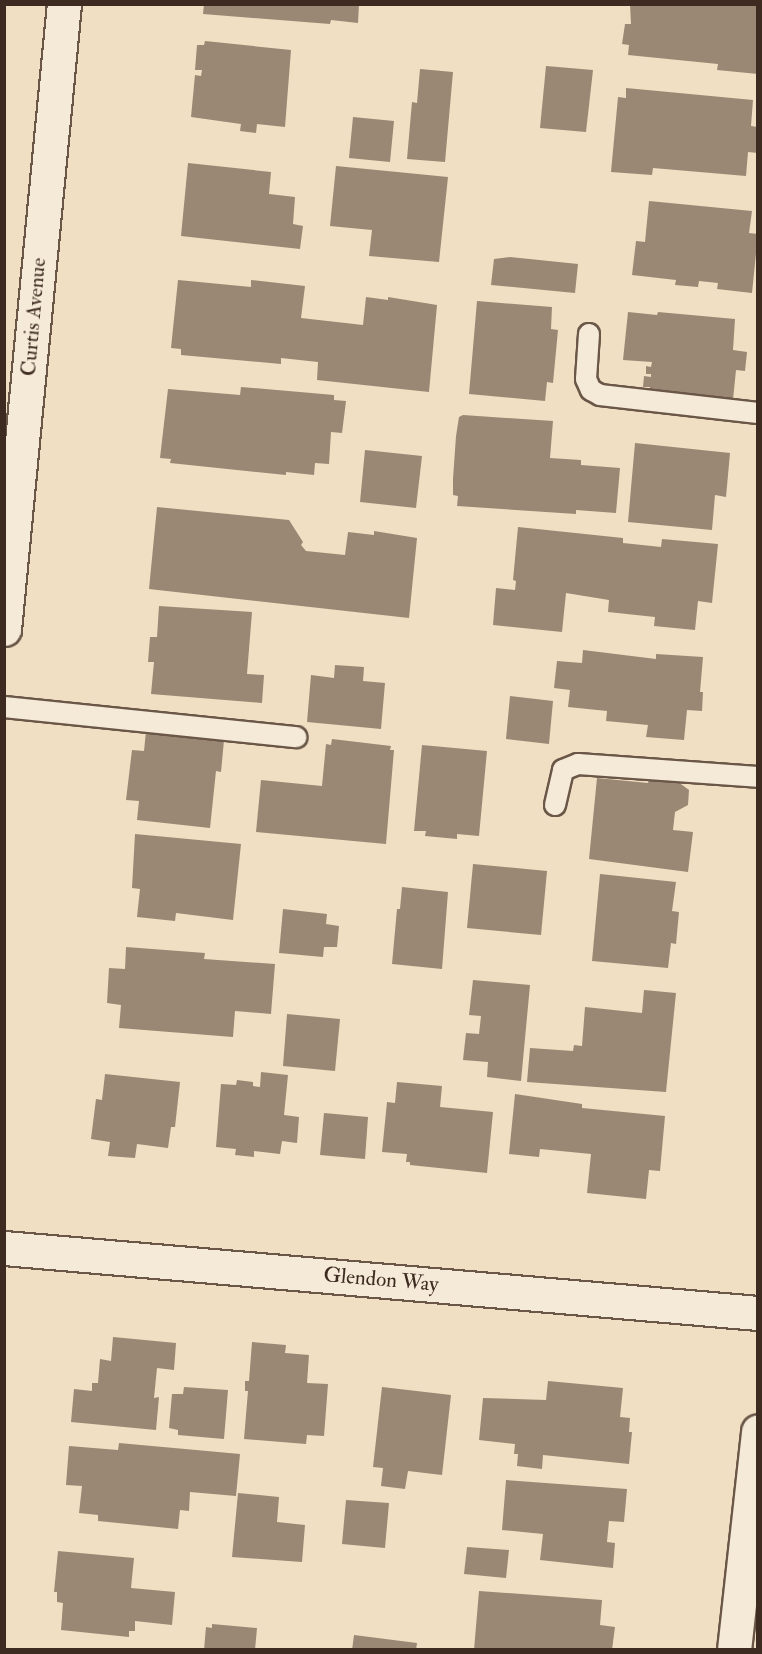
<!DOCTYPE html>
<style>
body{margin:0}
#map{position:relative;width:762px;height:1654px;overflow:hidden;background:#f0dfc2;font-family:"IM FELL Double Pica",serif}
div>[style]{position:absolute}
.building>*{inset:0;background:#9a8874}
.roads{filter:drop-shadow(2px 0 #6a5748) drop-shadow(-2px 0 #6a5748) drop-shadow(0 2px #6a5748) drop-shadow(0 -2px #6a5748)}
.lane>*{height:20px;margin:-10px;padding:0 10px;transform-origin:10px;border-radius:10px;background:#f5ead7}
.street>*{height:33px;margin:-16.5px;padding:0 16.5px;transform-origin:16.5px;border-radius:16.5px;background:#f5ead7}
span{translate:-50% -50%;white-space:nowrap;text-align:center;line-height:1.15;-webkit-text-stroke:5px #f5ead7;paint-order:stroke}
.street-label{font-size:21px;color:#3d2a20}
.frame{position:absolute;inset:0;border:6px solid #3d2a20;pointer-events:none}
</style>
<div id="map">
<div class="building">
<i style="clip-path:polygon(204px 4px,359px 4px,358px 23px,331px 20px,330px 24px,203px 14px)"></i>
<i style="clip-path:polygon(630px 4px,758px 4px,758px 74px,717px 70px,718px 64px,628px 55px,629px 45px,622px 44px,625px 24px,631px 24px)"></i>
<i style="clip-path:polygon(205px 41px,291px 50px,285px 127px,257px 124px,256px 133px,240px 131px,241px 124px,191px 117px,195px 75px,201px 76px,202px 70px,195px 70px,197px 45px,204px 45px)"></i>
<i style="clip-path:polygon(546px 66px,593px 70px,586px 132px,540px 128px)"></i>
<i style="clip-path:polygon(420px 69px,453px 72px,445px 162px,407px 159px,412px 102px,417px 103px)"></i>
<i style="clip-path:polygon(626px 88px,753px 100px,751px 126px,758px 127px,758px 153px,748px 152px,746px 176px,653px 168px,652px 175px,611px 172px,618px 97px,626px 98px)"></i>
<i style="clip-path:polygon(353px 117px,394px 121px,390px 162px,349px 158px)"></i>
<i style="clip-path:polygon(188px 163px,271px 172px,269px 194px,295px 197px,293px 224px,303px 226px,300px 249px,181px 236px)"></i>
<i style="clip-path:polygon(336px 166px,448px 177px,439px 262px,369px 256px,372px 230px,330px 226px)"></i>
<i style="clip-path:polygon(649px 201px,752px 211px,749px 233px,758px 234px,752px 293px,717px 289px,718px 283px,699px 281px,698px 287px,675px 285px,676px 280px,632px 275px,636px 241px,645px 242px)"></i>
<i style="clip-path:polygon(510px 257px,578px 264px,575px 293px,491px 285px,494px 259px)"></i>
<i style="clip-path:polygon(178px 280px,251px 287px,251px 280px,305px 286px,301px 318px,363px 325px,366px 297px,388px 300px,388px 297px,437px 305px,429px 392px,317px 380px,318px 362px,281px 358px,281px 364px,181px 355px,181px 349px,171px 348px)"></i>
<i style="clip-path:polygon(477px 301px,552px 307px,551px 329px,558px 330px,553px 383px,547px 382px,545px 401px,469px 394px)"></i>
<i style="clip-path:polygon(628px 312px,657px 315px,658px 312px,735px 319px,733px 350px,747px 352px,745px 371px,736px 370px,733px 400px,650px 392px,650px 387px,643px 387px,644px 376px,651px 377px,651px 374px,646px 374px,646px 366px,651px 367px,652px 362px,623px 360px)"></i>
<i style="clip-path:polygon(241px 387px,334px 395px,334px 400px,346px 401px,342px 433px,331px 432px,329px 464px,315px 463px,314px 475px,286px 472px,286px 475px,170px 463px,171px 459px,160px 458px,168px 389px,240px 395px)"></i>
<i style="clip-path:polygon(463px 415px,553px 421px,550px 458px,581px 460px,581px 465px,620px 468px,616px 513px,576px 510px,576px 514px,457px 506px,458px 496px,453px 495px,453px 479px,456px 436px,459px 417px)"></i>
<i style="clip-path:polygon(635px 443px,730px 453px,726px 497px,715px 495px,712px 530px,628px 522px)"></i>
<i style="clip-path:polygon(365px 450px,422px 456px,416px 508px,360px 502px)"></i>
<i style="clip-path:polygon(157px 507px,289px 520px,303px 542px,301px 545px,306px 551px,345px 555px,348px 532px,374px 535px,374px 531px,417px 538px,409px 618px,149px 589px)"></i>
<i style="clip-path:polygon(518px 527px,623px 538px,623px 543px,661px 547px,662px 539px,718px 544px,712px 603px,698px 601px,695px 630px,654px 626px,655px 617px,608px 612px,609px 600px,566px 593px,562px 632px,493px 625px,496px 588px,515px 590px,516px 581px,513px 580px)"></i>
<i style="clip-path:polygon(159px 606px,252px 612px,247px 674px,264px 675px,262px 703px,151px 694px,154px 662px,148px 662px,150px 637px,157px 637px)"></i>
<i style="clip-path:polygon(583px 650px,656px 659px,656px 654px,703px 657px,700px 692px,703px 692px,702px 711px,687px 710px,684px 740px,646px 737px,648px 725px,606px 721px,607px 711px,568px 707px,570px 690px,554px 688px,557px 661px,582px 663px)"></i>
<i style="clip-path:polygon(335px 665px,364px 667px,363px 681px,385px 683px,381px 729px,307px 722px,311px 675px,334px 678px)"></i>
<i style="clip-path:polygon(510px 696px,553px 701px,549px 744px,506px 739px)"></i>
<i style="clip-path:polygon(146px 731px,224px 740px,221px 772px,216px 771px,210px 828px,137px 820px,139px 801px,126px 800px,132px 750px,144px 751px)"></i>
<i style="clip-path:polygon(332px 739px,391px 746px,390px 750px,394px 750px,386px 844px,256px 832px,261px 780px,322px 786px,326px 744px,331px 745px)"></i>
<i style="clip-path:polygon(422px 745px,487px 751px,479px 836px,457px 834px,457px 839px,425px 836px,426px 831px,414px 831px)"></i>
<i style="clip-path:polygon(597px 778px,648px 783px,649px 779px,678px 782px,689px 790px,688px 805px,675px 812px,673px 830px,693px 832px,688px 872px,589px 859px)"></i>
<i style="clip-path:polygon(135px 834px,241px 844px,233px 920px,176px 913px,175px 921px,137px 917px,140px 889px,132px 888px)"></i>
<i style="clip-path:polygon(473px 864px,547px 871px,541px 935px,467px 928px)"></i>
<i style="clip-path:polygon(600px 874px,676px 882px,672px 911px,679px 912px,676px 944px,671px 943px,668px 968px,592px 961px)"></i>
<i style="clip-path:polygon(402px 887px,448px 892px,442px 969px,392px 964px,397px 909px,400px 909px)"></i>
<i style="clip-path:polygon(283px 909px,327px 914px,326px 924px,339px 926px,337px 947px,324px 947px,323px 957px,279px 953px)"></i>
<i style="clip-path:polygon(126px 947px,205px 953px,204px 959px,275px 964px,271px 1014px,235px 1011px,233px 1037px,119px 1028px,121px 1005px,107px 1003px,109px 968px,125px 969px)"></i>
<i style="clip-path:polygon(473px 980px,530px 985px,521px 1081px,487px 1077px,488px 1062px,463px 1060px,466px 1033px,479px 1034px,481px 1016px,469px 1015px)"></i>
<i style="clip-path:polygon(644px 990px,676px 993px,666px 1092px,527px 1082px,530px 1048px,573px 1051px,574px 1045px,582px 1046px,585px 1007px,642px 1013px)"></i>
<i style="clip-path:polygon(287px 1014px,340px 1019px,335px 1071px,283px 1066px)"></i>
<i style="clip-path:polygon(261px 1072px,288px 1075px,284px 1115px,299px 1117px,297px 1143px,282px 1141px,280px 1154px,254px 1151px,254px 1157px,235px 1155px,236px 1149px,216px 1147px,221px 1084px,236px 1085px,237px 1080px,253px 1082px,253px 1086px,260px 1087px)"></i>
<i style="clip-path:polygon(105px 1074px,180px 1082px,175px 1127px,171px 1127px,168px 1148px,137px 1144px,135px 1158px,108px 1156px,110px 1142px,91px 1139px,96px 1099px,102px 1100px)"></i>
<i style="clip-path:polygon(397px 1082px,442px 1086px,440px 1107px,493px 1112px,487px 1173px,410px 1165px,410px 1162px,406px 1162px,407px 1154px,382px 1152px,387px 1102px,395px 1103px)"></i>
<i style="clip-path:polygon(515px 1094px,582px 1104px,582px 1108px,665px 1116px,660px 1171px,649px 1170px,646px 1199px,587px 1193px,591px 1154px,540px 1149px,539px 1157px,509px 1154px)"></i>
<i style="clip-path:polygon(324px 1113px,368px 1117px,365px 1159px,320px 1155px)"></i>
<i style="clip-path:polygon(113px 1337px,176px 1343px,174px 1370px,157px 1368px,154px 1398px,159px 1397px,156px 1430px,71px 1422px,74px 1389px,92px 1391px,92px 1383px,98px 1383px,100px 1359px,111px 1361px)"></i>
<i style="clip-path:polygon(252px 1342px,286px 1345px,285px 1353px,309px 1355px,307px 1383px,328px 1384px,324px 1436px,307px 1435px,306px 1444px,244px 1439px,248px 1391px,245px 1391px,245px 1381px,249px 1381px)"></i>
<i style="clip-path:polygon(548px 1381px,623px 1388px,620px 1417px,630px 1418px,629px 1432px,632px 1432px,629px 1464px,543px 1455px,542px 1469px,517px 1466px,518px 1454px,514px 1454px,515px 1444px,479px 1440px,483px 1398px,546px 1400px)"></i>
<i style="clip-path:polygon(184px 1387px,228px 1390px,224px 1439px,178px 1435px,178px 1430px,169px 1428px,172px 1394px,183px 1394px)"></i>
<i style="clip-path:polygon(382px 1387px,451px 1395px,442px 1475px,408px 1471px,405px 1489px,381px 1486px,383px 1468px,373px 1467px)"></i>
<i style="clip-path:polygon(119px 1443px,240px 1454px,236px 1496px,190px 1492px,189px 1511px,180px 1510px,178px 1529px,98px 1521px,98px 1515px,79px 1513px,82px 1486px,66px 1485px,69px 1446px,118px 1450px)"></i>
<i style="clip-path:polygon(506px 1480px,627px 1489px,624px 1522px,609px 1521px,607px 1542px,615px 1543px,613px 1568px,540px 1560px,543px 1534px,502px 1530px)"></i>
<i style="clip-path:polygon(238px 1493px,279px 1497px,277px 1522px,305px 1525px,302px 1562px,232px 1557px)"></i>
<i style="clip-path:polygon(346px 1500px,389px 1503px,385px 1548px,342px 1544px)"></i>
<i style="clip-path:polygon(467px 1547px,509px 1550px,506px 1578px,464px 1574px)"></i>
<i style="clip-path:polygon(58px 1551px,134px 1558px,131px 1588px,175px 1592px,172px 1625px,135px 1621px,135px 1631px,129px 1631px,129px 1637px,61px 1630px,63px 1603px,57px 1602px,57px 1592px,54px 1592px)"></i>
<i style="clip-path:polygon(479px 1591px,602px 1600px,600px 1625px,615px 1627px,612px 1650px,474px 1650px)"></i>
<i style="clip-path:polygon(212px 1624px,257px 1628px,255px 1650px,204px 1650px,206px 1627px,212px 1628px)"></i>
<i style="clip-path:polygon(354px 1635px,417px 1643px,416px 1650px,352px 1650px)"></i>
</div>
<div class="roads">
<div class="lane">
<i style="left:589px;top:334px;width:45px;rotate:93.8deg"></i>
<i style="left:586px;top:379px;width:12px;rotate:66deg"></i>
<i style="left:591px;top:390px;width:10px;rotate:29deg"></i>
<i style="left:600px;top:395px;width:159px;rotate:6.5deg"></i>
<i style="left:4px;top:707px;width:294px;rotate:5.9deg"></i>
<i style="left:555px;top:805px;width:36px;rotate:-77deg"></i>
<i style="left:563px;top:770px;width:16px;rotate:-22deg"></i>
<i style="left:578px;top:764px;width:180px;rotate:4.1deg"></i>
</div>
<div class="street">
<i style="left:4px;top:629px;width:628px;rotate:-84.52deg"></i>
<i style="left:4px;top:1248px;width:757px;rotate:4.93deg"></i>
<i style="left:734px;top:1650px;width:220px;rotate:-83.7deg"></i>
</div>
</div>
<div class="street-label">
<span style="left:34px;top:317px;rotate:-85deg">Curtis Avenue</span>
<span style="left:381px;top:1280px;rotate:5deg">Glendon Way</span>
</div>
<div class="frame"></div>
</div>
